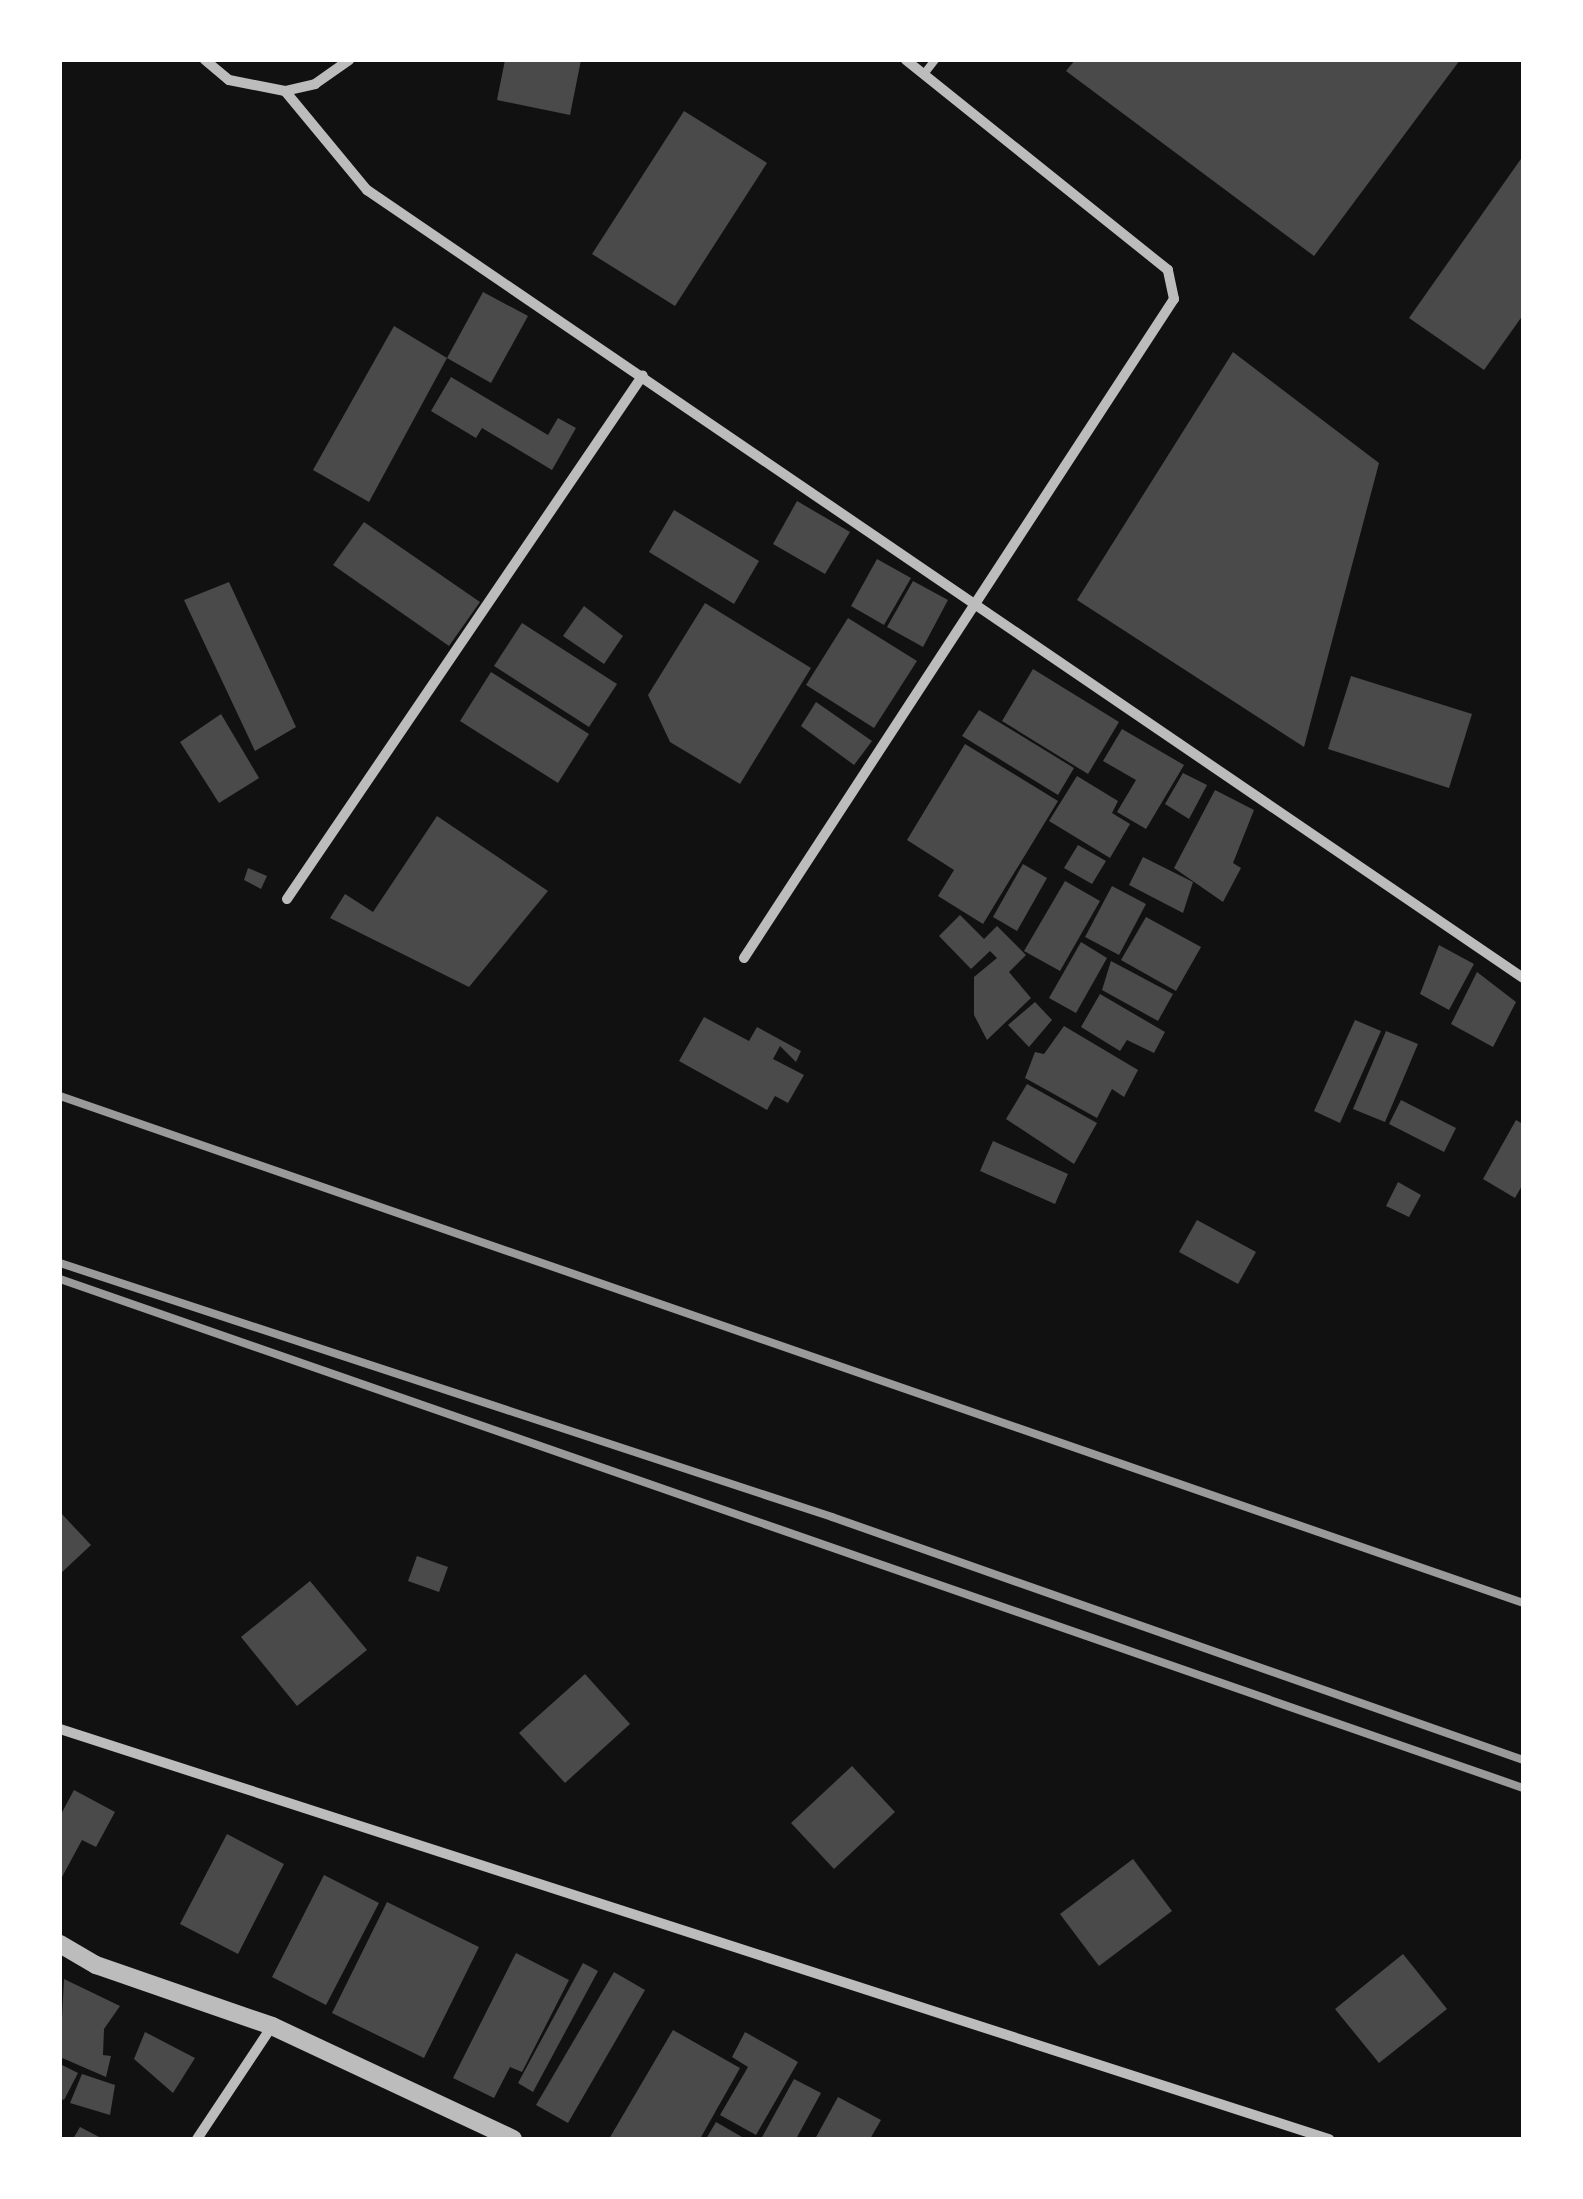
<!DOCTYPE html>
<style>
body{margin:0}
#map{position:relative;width:1583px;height:2199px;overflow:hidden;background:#111;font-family:"IBM Plex Sans",sans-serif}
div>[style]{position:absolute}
.building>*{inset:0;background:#4a4a4a}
.service>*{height:8px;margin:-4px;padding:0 4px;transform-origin:4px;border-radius:4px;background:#bcbcbc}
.minor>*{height:10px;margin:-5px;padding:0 5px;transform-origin:5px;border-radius:5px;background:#bcbcbc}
.tertiary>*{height:18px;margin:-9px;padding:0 9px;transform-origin:9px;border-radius:9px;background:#bcbcbc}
.rail>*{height:8px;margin:-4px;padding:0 4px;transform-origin:4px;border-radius:4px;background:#9a9a9a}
span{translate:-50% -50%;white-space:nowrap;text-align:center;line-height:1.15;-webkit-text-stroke:9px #fff;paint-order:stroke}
.frame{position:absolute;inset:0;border:62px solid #fff;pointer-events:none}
</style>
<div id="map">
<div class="building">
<i style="clip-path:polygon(505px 60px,581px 60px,570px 115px,497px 100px)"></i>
<i style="clip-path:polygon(1075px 60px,1460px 60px,1314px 256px,1066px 71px)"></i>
<i style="clip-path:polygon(684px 111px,767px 163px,675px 306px,592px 254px)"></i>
<i style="clip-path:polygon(1523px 156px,1523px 315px,1484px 370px,1409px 318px)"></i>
<i style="clip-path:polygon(483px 292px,528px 316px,491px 383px,447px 358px)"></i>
<i style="clip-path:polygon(394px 326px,447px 358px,369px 502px,313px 470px)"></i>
<i style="clip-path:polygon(1233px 352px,1379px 463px,1304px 747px,1077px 600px)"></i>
<i style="clip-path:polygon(451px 377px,548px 435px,558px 418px,576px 428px,552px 470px,482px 428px,476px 438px,431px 411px)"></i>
<i style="clip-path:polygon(797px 501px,850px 532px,825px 574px,773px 544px)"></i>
<i style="clip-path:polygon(674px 510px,759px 561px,734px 604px,649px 552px)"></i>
<i style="clip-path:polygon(364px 522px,480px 602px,449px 646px,333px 565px)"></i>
<i style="clip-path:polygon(877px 559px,911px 578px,884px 625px,851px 606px)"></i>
<i style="clip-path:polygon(913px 581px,948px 600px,923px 647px,887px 627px)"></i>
<i style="clip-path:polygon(229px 582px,296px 727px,255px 751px,184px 600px)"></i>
<i style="clip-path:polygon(705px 603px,811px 668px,740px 784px,670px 742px,648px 695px)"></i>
<i style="clip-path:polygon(584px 606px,623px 636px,604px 664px,563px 636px)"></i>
<i style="clip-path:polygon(848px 618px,917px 661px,874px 728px,806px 685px)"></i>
<i style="clip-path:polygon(522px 623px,617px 684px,589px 727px,494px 666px)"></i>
<i style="clip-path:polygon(1033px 669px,1119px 722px,1088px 774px,1002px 721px)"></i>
<i style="clip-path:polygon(491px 672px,589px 734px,558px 783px,460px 721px)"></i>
<i style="clip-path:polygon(1351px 676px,1472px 714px,1449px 788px,1328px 749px)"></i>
<i style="clip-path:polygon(816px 702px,872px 741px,854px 765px,801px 726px)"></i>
<i style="clip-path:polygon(979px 710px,1074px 768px,1058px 795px,962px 736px)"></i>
<i style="clip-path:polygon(221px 714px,259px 778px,219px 803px,180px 742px)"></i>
<i style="clip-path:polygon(1122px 729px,1184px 765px,1146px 829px,1117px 812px,1136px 780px,1103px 761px)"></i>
<i style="clip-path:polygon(965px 744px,1058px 801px,983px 924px,938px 896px,954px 870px,907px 840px)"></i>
<i style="clip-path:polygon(1183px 773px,1207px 785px,1189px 819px,1165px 804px)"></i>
<i style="clip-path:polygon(1077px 776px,1118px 801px,1112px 813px,1130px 824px,1110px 858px,1049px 821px)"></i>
<i style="clip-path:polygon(1215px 790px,1254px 810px,1233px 863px,1241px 868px,1223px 902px,1174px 868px)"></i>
<i style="clip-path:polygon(437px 816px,548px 891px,469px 987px,330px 918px,345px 894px,373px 912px)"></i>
<i style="clip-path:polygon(1078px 845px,1106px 861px,1092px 884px,1064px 868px)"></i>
<i style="clip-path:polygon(1143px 857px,1193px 882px,1183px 913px,1129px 885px)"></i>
<i style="clip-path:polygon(1023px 864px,1047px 878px,1017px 931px,993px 917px)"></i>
<i style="clip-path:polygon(248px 868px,267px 876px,261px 889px,244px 880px)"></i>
<i style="clip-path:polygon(1065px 881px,1100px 901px,1060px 971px,1024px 951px)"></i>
<i style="clip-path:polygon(1112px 886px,1146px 904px,1119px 955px,1085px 937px)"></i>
<i style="clip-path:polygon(960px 915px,984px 939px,997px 926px,1026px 955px,1009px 972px,1031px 998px,987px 1040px,974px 1015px,974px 977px,997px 958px,990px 951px,971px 969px,939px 936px)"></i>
<i style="clip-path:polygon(1146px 917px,1201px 947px,1176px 991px,1121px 960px)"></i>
<i style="clip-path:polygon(1081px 942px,1107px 958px,1076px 1013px,1049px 998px)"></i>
<i style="clip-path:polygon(1439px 945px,1474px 964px,1449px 1010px,1420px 994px)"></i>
<i style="clip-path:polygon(1111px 961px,1173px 994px,1158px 1021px,1102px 990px)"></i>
<i style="clip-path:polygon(1477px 972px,1516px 1002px,1493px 1047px,1451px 1024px)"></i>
<i style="clip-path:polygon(1100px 994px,1165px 1032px,1154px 1053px,1127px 1040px,1120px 1051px,1081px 1027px)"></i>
<i style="clip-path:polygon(1035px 1002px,1052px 1020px,1029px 1047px,1008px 1025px)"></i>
<i style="clip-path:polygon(704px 1017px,749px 1041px,757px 1027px,801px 1051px,796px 1062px,780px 1046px,773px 1059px,804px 1075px,788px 1103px,775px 1096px,767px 1110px,679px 1061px)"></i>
<i style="clip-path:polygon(1355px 1020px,1381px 1031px,1340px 1123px,1314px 1111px)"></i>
<i style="clip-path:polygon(1064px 1026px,1138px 1070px,1124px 1097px,1112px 1089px,1097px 1118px,1025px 1078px,1035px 1052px,1044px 1054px)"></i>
<i style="clip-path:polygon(1386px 1031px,1418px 1044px,1385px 1122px,1353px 1109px)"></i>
<i style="clip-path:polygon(1027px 1084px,1097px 1123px,1074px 1164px,1006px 1119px)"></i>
<i style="clip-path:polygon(1401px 1100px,1456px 1128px,1444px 1152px,1389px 1124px)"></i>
<i style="clip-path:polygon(1516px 1120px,1523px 1124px,1523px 1184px,1515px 1198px,1483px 1179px)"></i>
<i style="clip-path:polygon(993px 1141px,1068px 1174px,1055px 1204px,980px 1171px)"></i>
<i style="clip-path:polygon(1398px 1182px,1421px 1195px,1409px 1217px,1386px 1206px)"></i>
<i style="clip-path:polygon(1197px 1220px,1256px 1252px,1238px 1284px,1179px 1252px)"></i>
<i style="clip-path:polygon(60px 1512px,91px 1545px,60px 1574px)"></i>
<i style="clip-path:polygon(417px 1556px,448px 1567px,439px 1592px,408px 1581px)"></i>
<i style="clip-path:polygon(310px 1581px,367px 1650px,297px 1706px,241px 1637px)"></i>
<i style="clip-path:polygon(585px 1674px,630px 1724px,565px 1783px,519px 1733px)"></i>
<i style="clip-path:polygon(852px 1766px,895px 1812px,834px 1869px,791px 1823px)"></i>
<i style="clip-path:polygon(74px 1790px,115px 1812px,96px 1847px,82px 1840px,62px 1877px,60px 1816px)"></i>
<i style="clip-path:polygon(227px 1834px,284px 1864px,238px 1954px,180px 1924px)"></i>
<i style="clip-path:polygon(1133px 1859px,1172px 1911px,1099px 1966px,1060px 1914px)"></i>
<i style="clip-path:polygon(324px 1875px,379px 1903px,326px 2005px,272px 1977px)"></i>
<i style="clip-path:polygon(387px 1902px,479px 1947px,424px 2058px,332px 2013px)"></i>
<i style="clip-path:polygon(516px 1953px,569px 1980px,522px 2072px,510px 2067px,494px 2098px,453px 2078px)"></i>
<i style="clip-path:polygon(1403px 1954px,1447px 2009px,1379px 2063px,1335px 2009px)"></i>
<i style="clip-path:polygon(583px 1963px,598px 1971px,533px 2092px,518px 2083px)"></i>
<i style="clip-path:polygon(614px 1972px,645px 1990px,568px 2123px,536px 2105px)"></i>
<i style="clip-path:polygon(64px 1979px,120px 2006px,104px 2029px,103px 2055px,111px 2056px,106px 2077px,60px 2057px)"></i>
<i style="clip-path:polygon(673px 2030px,740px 2068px,700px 2139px,609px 2139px)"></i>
<i style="clip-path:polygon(145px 2032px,195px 2058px,173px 2093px,134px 2059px)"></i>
<i style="clip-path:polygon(745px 2032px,798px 2062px,756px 2135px,720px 2115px,748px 2067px,732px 2057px)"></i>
<i style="clip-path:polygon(60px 2064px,78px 2073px,64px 2100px,60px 2098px)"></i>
<i style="clip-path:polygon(82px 2074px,115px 2085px,110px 2115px,70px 2103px)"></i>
<i style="clip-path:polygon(794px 2079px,821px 2093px,796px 2139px,761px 2139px)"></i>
<i style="clip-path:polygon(838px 2097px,881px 2120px,870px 2139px,815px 2139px)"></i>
<i style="clip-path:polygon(716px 2122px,742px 2137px,741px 2139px,706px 2139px)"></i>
<i style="clip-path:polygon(80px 2127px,103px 2139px,73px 2139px)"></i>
</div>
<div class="service">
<i style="left:924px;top:74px;width:18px;rotate:-52deg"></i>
</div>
<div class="minor">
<i style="left:205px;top:60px;width:31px;rotate:40deg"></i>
<i style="left:229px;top:80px;width:57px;rotate:11.1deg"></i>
<i style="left:285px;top:91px;width:31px;rotate:-13deg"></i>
<i style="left:315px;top:84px;width:42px;rotate:-35.2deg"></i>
<i style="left:285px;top:91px;width:129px;rotate:50.4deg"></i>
<i style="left:367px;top:190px;width:1399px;rotate:34.28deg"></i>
<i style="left:287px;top:899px;width:633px;rotate:-55.81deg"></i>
<i style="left:744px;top:958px;width:787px;rotate:-56.88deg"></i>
<i style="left:1174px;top:299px;width:30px;rotate:-102deg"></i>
<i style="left:1168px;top:270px;width:336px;rotate:-141.3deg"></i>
<i style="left:60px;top:1729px;width:1334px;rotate:17.91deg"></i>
<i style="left:197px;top:2139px;width:136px;rotate:-56.4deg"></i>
</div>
<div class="tertiary">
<i style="left:60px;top:1944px;width:42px;rotate:30.3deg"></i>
<i style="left:96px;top:1965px;width:186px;rotate:19.1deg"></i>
<i style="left:272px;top:2026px;width:266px;rotate:25.1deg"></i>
</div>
<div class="rail">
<i style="left:60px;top:1096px;width:1548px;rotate:19.11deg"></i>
<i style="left:60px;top:1263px;width:813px;rotate:18.21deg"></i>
<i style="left:832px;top:1517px;width:732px;rotate:19.37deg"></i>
<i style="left:60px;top:1279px;width:1549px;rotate:19.18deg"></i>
</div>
<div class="frame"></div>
</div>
